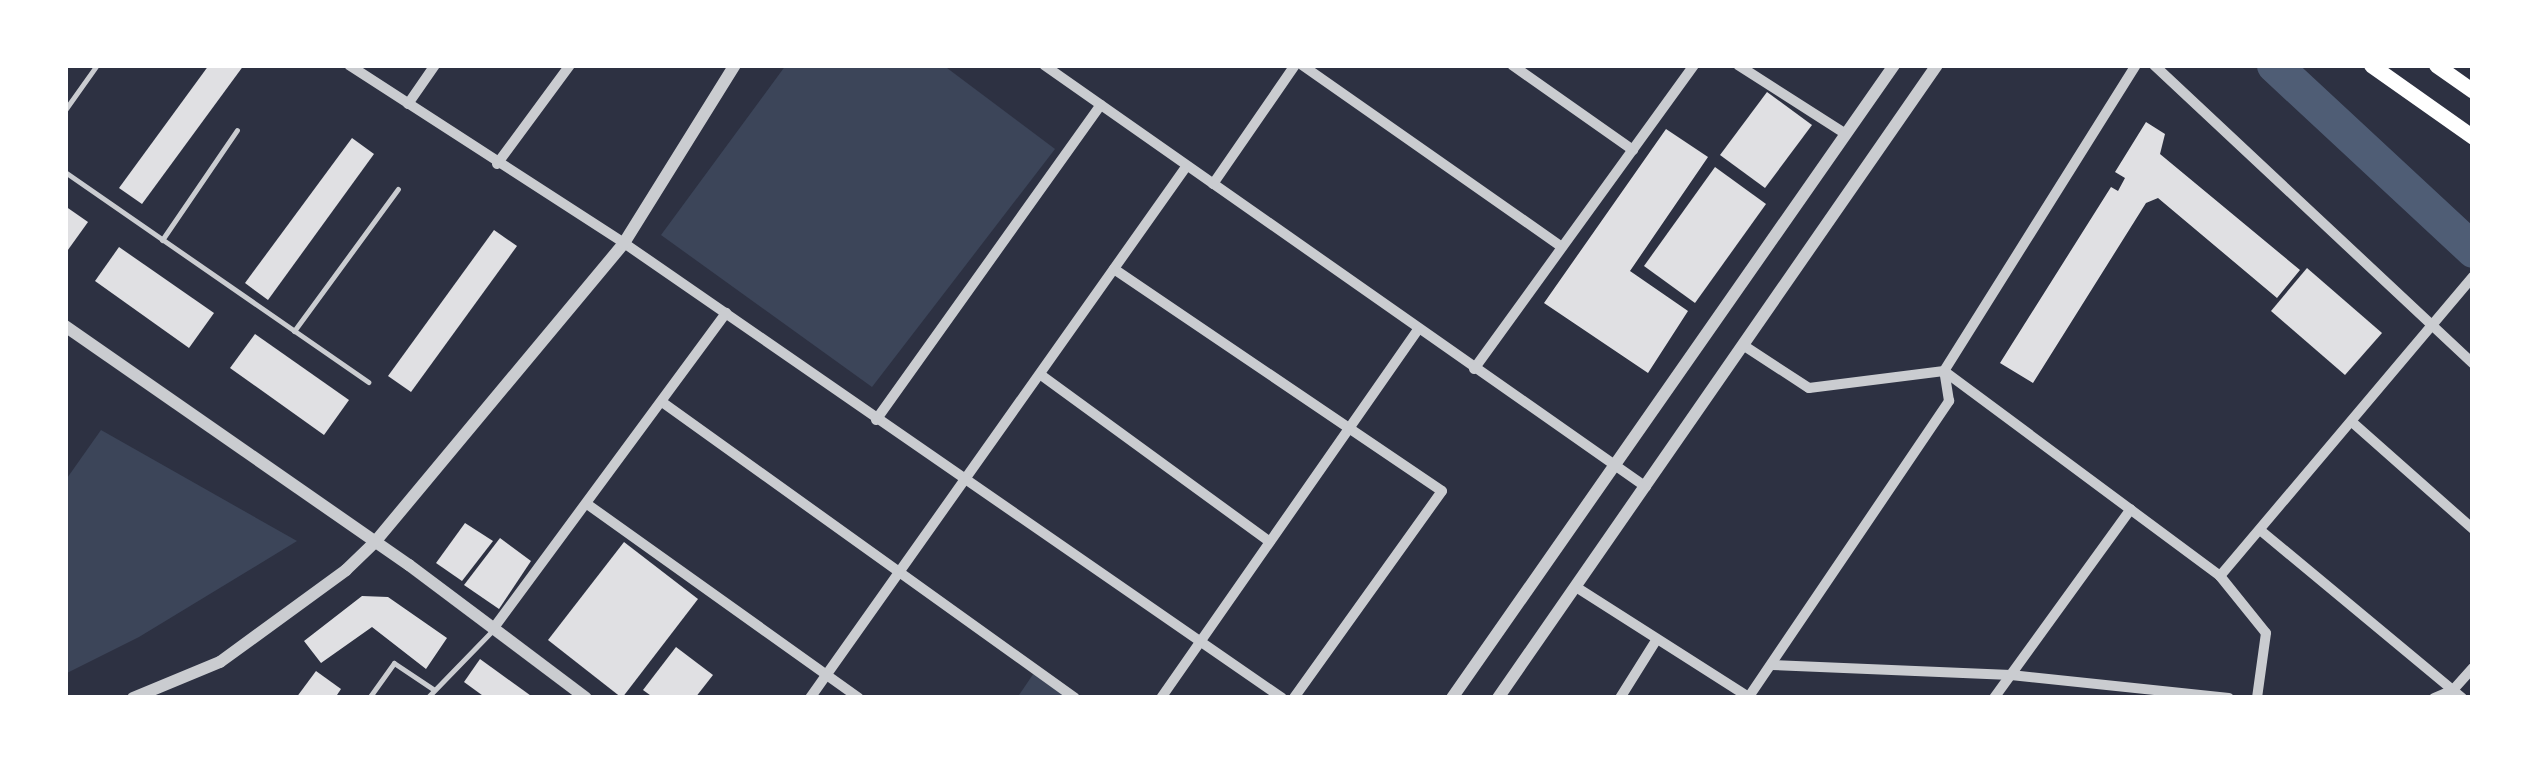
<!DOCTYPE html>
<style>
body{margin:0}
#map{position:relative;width:2538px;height:763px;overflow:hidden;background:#2d3142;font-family:Rubik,sans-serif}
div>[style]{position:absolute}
.green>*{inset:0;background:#3c4559}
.river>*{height:35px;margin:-17.5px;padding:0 17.5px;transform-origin:17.5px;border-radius:17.5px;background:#4f5d75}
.building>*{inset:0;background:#e0e0e3}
.service>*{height:5px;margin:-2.5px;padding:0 2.5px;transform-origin:2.5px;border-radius:2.5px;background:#caccd0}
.minor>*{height:10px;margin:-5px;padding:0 5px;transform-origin:5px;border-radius:5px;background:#caccd0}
.tertiary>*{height:12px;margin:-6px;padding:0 6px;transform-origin:6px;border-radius:6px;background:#caccd0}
.primary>*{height:15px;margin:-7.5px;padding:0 7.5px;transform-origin:7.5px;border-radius:7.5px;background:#fff}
span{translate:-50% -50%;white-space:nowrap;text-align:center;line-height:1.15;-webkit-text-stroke:8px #fff;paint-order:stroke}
.frame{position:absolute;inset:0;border:68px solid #fff;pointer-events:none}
</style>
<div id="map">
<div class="green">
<i style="clip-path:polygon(786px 65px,943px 65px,1055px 149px,872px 387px,661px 235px)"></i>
<i style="clip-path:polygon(101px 430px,297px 541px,139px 637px,65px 674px,65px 481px)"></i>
<i style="clip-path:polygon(1036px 670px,1075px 698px,1017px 698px)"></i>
</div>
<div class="river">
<i style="left:2274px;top:65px;width:272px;rotate:42.9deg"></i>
</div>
<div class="building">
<i style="clip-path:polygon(209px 65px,244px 65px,142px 204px,119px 188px)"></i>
<i style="clip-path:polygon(1767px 92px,1812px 125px,1765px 188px,1720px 155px)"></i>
<i style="clip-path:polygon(2146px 122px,2165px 134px,2160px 154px,2300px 270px,2277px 298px,2158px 198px,2146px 203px,2033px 383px,2000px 363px,2111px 187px,2118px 191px,2125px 178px,2115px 172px)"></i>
<i style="clip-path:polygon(1666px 129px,1708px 157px,1630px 271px,1688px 311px,1648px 373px,1544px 303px)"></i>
<i style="clip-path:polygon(352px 138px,374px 154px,268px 300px,245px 283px)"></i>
<i style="clip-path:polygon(1715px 167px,1766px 204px,1695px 303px,1644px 266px)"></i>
<i style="clip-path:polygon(65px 206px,88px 222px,65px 254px)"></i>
<i style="clip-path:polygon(494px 230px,517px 246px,411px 392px,388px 376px)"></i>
<i style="clip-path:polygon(119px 247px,214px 313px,189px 348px,95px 281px)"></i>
<i style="clip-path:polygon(2307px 268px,2382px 333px,2345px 375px,2271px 311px)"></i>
<i style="clip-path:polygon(255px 334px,349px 400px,324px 435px,230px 368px)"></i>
<i style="clip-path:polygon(465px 523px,493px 541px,462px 581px,436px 563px)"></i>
<i style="clip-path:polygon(500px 538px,531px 561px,499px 609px,464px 585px)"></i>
<i style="clip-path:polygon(624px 542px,698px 599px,622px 698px,548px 640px)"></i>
<i style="clip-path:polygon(362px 596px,388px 597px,447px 638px,426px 669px,372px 627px,321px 663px,304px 641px)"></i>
<i style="clip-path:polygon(676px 647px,713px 675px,695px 698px,654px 698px,643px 690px)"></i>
<i style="clip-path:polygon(480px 659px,534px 698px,486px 698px,464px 682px)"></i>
<i style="clip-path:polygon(316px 671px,341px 689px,335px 698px,296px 698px)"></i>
</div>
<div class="service">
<i style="left:65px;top:110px;width:55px;rotate:-54.6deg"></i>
<i style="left:65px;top:172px;width:369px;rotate:34.7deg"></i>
<i style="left:162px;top:240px;width:133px;rotate:-55.7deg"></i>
<i style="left:294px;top:331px;width:176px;rotate:-53.8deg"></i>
<i style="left:369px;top:698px;width:43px;rotate:-54.5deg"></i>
<i style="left:394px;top:663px;width:47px;rotate:33.7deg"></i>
<i style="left:427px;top:698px;width:92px;rotate:-45.9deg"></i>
</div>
<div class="minor">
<i style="left:349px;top:65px;width:328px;rotate:32.9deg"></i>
<i style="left:624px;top:243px;width:800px;rotate:34.66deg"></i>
<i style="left:1044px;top:65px;width:735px;rotate:35.03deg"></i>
<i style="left:1302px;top:65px;width:317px;rotate:35deg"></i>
<i style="left:1512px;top:65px;width:148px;rotate:35.1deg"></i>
<i style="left:1738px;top:65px;width:128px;rotate:32.6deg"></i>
<i style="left:2154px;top:65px;width:437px;rotate:43.1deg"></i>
<i style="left:408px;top:104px;width:47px;rotate:-55.3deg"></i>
<i style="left:497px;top:164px;width:123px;rotate:-53.6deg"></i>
<i style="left:1213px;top:184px;width:145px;rotate:-55.4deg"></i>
<i style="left:1114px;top:269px;width:396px;rotate:34.1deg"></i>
<i style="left:1442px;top:491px;width:254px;rotate:125.6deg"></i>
<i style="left:1746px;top:347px;width:75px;rotate:33.1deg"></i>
<i style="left:1809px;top:388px;width:136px;rotate:-7.2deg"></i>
<i style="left:1944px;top:371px;width:344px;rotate:36.6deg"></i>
<i style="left:2220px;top:576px;width:73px;rotate:51.1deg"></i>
<i style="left:2266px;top:633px;width:66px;rotate:97.9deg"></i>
<i style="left:1474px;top:369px;width:375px;rotate:-54.1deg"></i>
<i style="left:1041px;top:375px;width:283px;rotate:36.1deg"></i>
<i style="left:662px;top:402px;width:508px;rotate:35.63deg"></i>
<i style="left:876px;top:420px;width:387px;rotate:-54.5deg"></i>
<i style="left:2352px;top:422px;width:162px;rotate:41.5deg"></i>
<i style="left:587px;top:504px;width:334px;rotate:35.5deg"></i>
<i style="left:2260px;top:530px;width:263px;rotate:39.7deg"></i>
<i style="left:2220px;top:576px;width:392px;rotate:-49.8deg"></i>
<i style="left:1576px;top:587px;width:206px;rotate:32.5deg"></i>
<i style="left:493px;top:629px;width:393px;rotate:-53.6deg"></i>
<i style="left:1772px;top:665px;width:239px;rotate:2.4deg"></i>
<i style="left:2011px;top:675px;width:219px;rotate:6deg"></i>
<i style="left:810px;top:698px;width:651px;rotate:-54.7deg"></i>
<i style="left:1161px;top:698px;width:450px;rotate:-55.1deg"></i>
<i style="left:1620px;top:698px;width:66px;rotate:-58deg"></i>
<i style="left:1748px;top:698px;width:359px;rotate:-55.9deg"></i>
<i style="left:1949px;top:401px;width:30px;rotate:-99deg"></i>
<i style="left:1944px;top:371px;width:361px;rotate:-57.9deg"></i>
<i style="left:1994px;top:698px;width:233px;rotate:-54.1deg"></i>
<i style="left:2434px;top:698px;width:21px;rotate:-23deg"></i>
<i style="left:2453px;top:690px;width:30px;rotate:-48deg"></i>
</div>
<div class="tertiary">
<i style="left:65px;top:326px;width:419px;rotate:34.8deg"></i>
<i style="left:409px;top:565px;width:221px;rotate:36.9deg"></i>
<i style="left:133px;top:698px;width:94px;rotate:-22.5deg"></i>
<i style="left:220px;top:662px;width:156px;rotate:-36.1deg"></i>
<i style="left:346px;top:570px;width:40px;rotate:-44deg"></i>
<i style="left:375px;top:542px;width:389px;rotate:-50.2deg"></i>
<i style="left:624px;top:243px;width:210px;rotate:-58.1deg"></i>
<i style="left:1452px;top:698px;width:772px;rotate:-55.07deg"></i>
<i style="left:1498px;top:698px;width:770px;rotate:-55.26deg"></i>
</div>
<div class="primary">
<i style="left:2371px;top:65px;width:125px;rotate:35.2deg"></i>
<i style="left:2436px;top:65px;width:45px;rotate:35.1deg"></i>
</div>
<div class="frame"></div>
</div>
